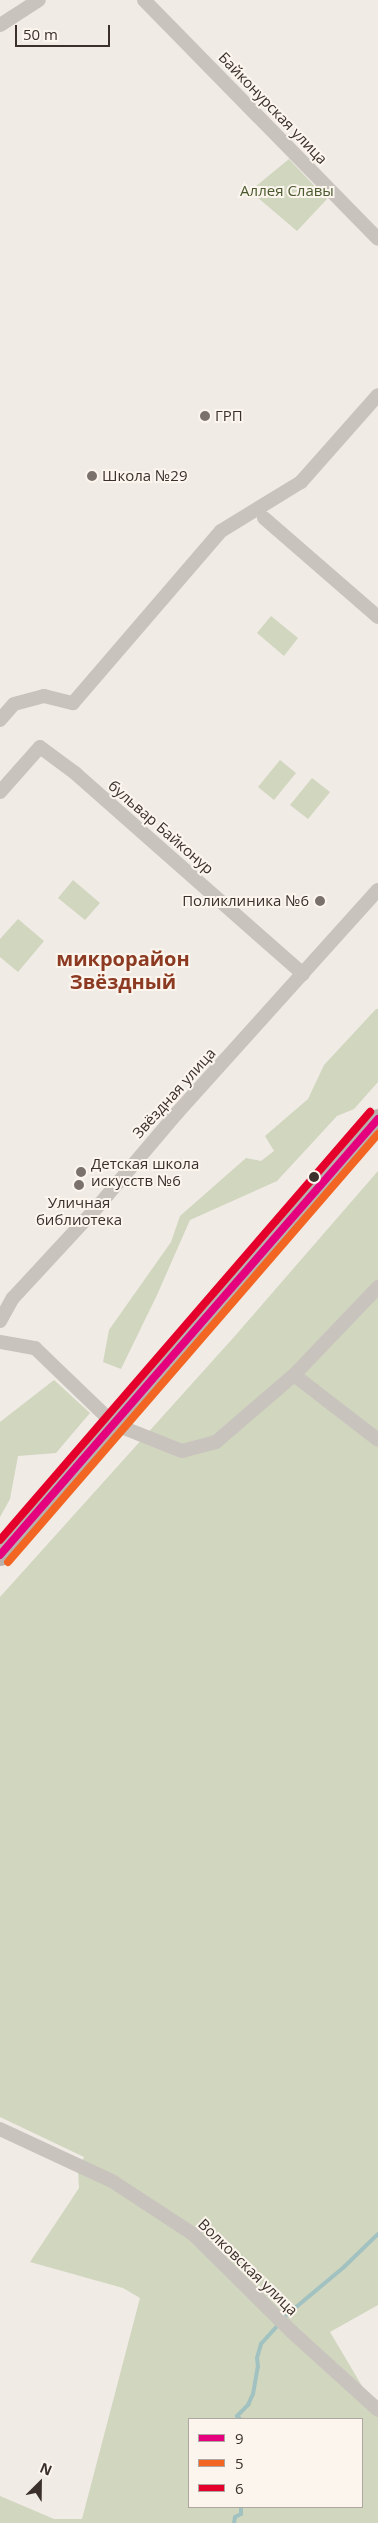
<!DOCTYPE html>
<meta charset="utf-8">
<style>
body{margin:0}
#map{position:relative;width:378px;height:2523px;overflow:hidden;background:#f0ebe5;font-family:"Open Sans",sans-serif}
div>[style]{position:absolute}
.green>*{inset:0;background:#d1d6bf}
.stream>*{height:4px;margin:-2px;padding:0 2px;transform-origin:2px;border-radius:2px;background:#a1c2c1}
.minor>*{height:14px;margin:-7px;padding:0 7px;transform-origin:7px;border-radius:7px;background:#c9c3be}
.primary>*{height:21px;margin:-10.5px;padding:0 10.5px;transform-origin:10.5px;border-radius:10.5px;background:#b8b1ad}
.bus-1>*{height:8px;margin:-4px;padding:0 4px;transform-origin:4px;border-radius:4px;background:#e5007d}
.bus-2>*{height:8px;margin:-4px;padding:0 4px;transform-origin:4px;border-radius:4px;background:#f26522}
.bus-3>*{height:8px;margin:-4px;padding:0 4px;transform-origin:4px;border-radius:4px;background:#e4002b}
.dots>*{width:14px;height:14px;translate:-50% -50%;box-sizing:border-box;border:2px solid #fbf5ee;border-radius:50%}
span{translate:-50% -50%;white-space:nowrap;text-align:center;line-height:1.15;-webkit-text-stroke:4px #fbf5ee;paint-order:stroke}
.street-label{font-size:15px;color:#3b302b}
.park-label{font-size:15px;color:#4a5a2e}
.poi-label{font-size:15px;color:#3b302b}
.left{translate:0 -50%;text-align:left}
.right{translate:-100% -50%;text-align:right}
.district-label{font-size:20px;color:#8c3b22;font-weight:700}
.legend{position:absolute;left:188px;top:2418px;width:175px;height:90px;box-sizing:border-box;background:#fbf5ee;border:1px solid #aea6a0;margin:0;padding:6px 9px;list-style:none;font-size:15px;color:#3b302b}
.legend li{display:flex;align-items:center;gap:10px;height:25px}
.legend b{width:25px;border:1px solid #aea6a0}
.north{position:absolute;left:15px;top:2458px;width:50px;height:50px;-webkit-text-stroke:4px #fbf5ee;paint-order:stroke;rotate:23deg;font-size:14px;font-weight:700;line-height:20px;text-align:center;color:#3b302b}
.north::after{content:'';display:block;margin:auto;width:18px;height:22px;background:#3b302b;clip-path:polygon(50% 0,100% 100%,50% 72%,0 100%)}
.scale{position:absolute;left:15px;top:25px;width:95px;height:22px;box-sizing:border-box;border:2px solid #3b302b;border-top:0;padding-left:6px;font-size:15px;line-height:18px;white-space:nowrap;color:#3b302b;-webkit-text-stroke:4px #fbf5ee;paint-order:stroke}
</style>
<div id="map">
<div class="green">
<i style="clip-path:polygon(289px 159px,327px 199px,297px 231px,250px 191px)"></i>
<i style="clip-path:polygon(271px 616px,298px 638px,284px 656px,257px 633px)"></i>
<i style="clip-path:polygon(280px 760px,296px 773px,274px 800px,258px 787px)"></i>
<i style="clip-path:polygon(312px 778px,330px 792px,308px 819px,290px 805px)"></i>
<i style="clip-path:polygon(73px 880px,100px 903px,85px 920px,58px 898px)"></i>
<i style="clip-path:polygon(18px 919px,44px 941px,18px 972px,0 957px,0 939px)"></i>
<i style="clip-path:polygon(376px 1009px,378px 1009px,378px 1082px,354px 1109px,337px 1116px,277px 1181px,190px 1220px,157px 1295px,121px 1369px,103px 1362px,109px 1330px,171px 1242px,180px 1216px,246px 1158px,261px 1161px,274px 1151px,265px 1136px,308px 1099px,324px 1065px)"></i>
<i style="clip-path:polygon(evenodd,378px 1171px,378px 2305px,330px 2332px,378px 2413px,378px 2523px,0 2523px,0 2496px,54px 2519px,82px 2519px,140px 2298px,123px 2288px,30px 2262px,79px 2188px,78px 2170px,84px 2157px,0 2117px,0 1597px,234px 1337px,378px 1171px,189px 2419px,362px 2419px,362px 2507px,189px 2507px,189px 2419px)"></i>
<i style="clip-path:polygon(54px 1380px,90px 1413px,56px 1453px,18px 1456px,10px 1499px,0 1517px,0 1422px)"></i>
</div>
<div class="stream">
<i style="left:283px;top:2318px;width:80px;rotate:-39.9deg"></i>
<i style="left:344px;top:2267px;width:47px;rotate:-44.1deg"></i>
<i style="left:240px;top:2419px;width:4px;rotate:-135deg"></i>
<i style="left:237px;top:2416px;width:16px;rotate:-45deg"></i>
<i style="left:248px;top:2405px;width:12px;rotate:-66deg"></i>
<i style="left:253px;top:2394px;width:27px;rotate:-80deg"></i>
<i style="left:258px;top:2367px;width:9px;rotate:-96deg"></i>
<i style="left:257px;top:2358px;width:15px;rotate:-74deg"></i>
<i style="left:261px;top:2344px;width:27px;rotate:-48deg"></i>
<i style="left:234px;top:2523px;width:6px;rotate:-81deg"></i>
<i style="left:235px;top:2517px;width:7px;rotate:-27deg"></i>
<i style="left:241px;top:2514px;width:7px;rotate:-90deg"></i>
</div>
<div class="minor">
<i style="left:144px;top:0;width:334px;rotate:45.6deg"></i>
<i style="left:0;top:25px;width:46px;rotate:-32.7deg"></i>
<i style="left:264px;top:518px;width:151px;rotate:41deg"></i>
<i style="left:0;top:720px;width:21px;rotate:-49deg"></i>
<i style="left:14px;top:704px;width:31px;rotate:-15deg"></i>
<i style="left:44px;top:696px;width:30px;rotate:14deg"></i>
<i style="left:73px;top:703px;width:227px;rotate:-49.3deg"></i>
<i style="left:221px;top:531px;width:94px;rotate:-31.5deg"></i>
<i style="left:301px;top:482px;width:116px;rotate:-48.5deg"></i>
<i style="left:0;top:792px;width:60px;rotate:-48.4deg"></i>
<i style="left:40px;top:747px;width:44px;rotate:36.6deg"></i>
<i style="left:75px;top:773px;width:304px;rotate:41.4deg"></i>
<i style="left:0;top:1321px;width:26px;rotate:-61deg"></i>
<i style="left:13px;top:1298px;width:127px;rotate:-47.2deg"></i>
<i style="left:99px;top:1205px;width:121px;rotate:-49.7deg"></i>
<i style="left:177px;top:1113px;width:300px;rotate:-48deg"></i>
<i style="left:0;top:1342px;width:36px;rotate:10deg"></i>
<i style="left:35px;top:1348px;width:110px;rotate:43.9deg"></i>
<i style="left:114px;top:1424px;width:73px;rotate:21.7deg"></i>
<i style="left:182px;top:1451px;width:35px;rotate:-15deg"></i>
<i style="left:216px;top:1442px;width:103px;rotate:-40.7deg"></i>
<i style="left:294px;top:1375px;width:122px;rotate:-46.3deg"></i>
<i style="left:294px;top:1375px;width:106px;rotate:37.7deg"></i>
<i style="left:0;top:2129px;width:123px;rotate:24.9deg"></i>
<i style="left:112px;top:2181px;width:97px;rotate:33.2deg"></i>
<i style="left:193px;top:2234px;width:139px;rotate:44.7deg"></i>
<i style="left:292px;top:2332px;width:116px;rotate:42.2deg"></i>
</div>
<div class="primary">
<i style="left:0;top:1555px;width:577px;rotate:-49.08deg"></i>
</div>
<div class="bus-1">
<i style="left:0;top:1555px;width:577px;rotate:-49.08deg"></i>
</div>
<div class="bus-2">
<i style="left:8px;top:1562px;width:566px;rotate:-49.16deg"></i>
</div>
<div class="bus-3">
<i style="left:0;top:1540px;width:566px;rotate:-49.16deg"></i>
</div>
<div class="dots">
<i style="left:205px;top:416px;background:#7a716c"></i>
<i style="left:92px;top:476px;background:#7a716c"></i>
<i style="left:320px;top:901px;background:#7a716c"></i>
<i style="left:81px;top:1172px;background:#7a716c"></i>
<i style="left:314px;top:1177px;background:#3b302b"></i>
<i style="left:79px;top:1185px;background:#7a716c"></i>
</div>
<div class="street-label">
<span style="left:273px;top:108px;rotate:46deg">Байконурская улица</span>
<span style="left:161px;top:827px;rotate:41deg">бульвар Байконур</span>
<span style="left:174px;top:1093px;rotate:-48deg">Звёздная улица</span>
<span style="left:248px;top:2267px;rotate:44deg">Волковская улица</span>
</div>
<div class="park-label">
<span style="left:287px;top:191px">Аллея Славы</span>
</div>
<div class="poi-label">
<span class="left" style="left:215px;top:416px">ГРП</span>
<span class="left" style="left:102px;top:476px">Школа №29</span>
<span class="right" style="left:309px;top:901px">Поликлиника №6</span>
<span class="left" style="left:91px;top:1172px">Детская школа<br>искусств №6</span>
<span style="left:79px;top:1211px">Уличная<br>библиотека</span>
</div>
<div class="district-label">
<span style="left:123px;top:970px">микрорайон<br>Звёздный</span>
</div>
<ul class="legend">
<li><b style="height:6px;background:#e5007d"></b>9</li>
<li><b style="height:6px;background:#f26522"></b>5</li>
<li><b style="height:6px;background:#e4002b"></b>6</li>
</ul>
<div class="north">N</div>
<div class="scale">50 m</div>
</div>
